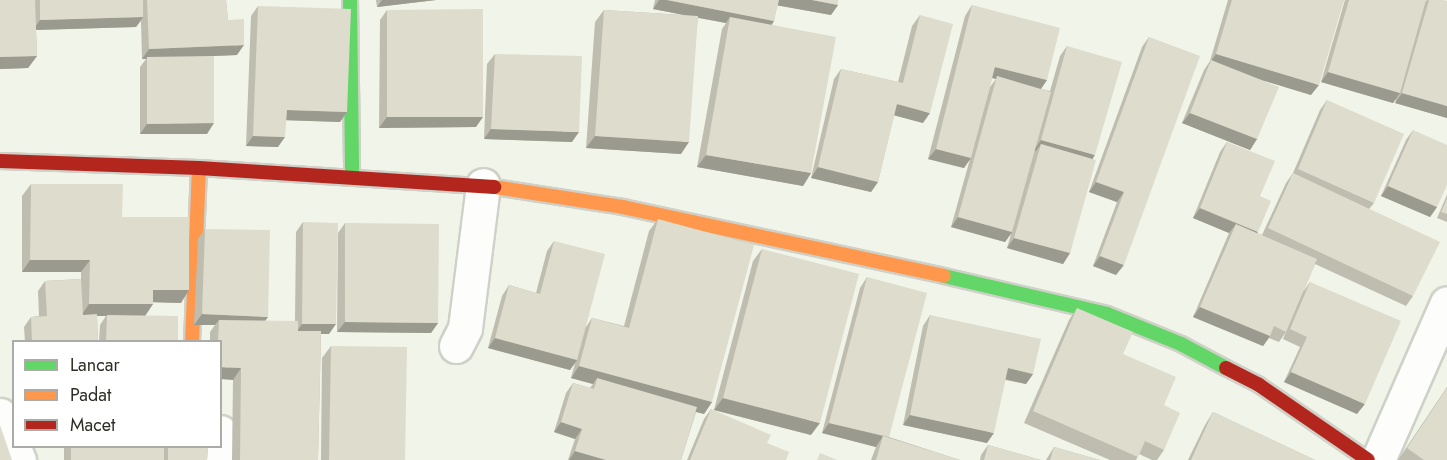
<!DOCTYPE html>
<style>
body{margin:0}
#map{position:relative;width:1447px;height:460px;overflow:hidden;background:#f1f4e8;font-family:Jost,sans-serif}
div>[style]{position:absolute}
.roads{filter:drop-shadow(2px 0 #cfd1c8) drop-shadow(-2px 0 #cfd1c8) drop-shadow(0 2px #cfd1c8) drop-shadow(0 -2px #cfd1c8)}
.street>*{height:33px;margin:-16.5px;padding:0 16.5px;transform-origin:16.5px;border-radius:16.5px;background:#fdfdfc}
.fast>*{height:14px;margin:-7px;padding:0 7px;transform-origin:7px;border-radius:7px;background:#63d668}
.slow>*{height:14px;margin:-7px;padding:0 7px;transform-origin:7px;border-radius:7px;background:#ff974d}
.jam>*{height:14px;margin:-7px;padding:0 7px;transform-origin:7px;border-radius:7px;background:#b3261e}
.wall>*{inset:0;background:#bfbdaf}
.shaded-wall>*{inset:0;background:#9b9a8f}
.building>*{inset:0;background:#dedccc}
span{translate:-50% -50%;white-space:nowrap;text-align:center;line-height:1.15;-webkit-text-stroke:4.5px #fff;paint-order:stroke}
.legend{position:absolute;left:12px;top:340px;width:210px;height:108px;box-sizing:border-box;background:#fff;border:2px solid #ababa8;margin:0;padding:8px 10px;list-style:none;font-size:18px;color:#2c2e26}
.legend li{display:flex;align-items:center;gap:12px;height:30px}
.legend b{width:30px;border:2px solid #ababa8}
</style>
<div id="map">
<div class="roads">
<div class="street">
<i style="left:456px;top:346px;width:20px;rotate:-63deg"></i>
<i style="left:465px;top:328px;width:144px;rotate:-82.8deg"></i>
<i style="left:0;top:415px;width:49px;rotate:67.1deg"></i>
<i style="left:220px;top:432px;width:28px;rotate:86deg"></i>
<i style="left:1378px;top:460px;width:171px;rotate:-66.3deg"></i>
</div>
<div class="fast">
<i style="left:350px;top:0;width:176px;rotate:89.3deg"></i>
<i style="left:944px;top:276px;width:167px;rotate:13.1deg"></i>
<i style="left:1107px;top:314px;width:80px;rotate:22.1deg"></i>
<i style="left:1181px;top:344px;width:51px;rotate:28.1deg"></i>
</div>
<div class="slow">
<i style="left:494px;top:187px;width:131px;rotate:8.8deg"></i>
<i style="left:623px;top:207px;width:328px;rotate:12.1deg"></i>
<i style="left:192px;top:342px;width:174px;rotate:-87.7deg"></i>
</div>
<div class="jam">
<i style="left:0;top:161px;width:199px;rotate:2deg"></i>
<i style="left:199px;top:168px;width:296px;rotate:3.7deg"></i>
<i style="left:1226px;top:368px;width:37px;rotate:27deg"></i>
<i style="left:1259px;top:385px;width:132px;rotate:34.5deg"></i>
</div>
</div>
<div class="wall">
<i style="clip-path:polygon(0 0,226px 0,228px 20px,237px 55px,210px 56px,207px 134px,140px 134px,140px 67px,146px 59px,142px 59px,141px 21px,136px 27px,36px 30px,37px 56px,28px 68px,0 69px)"></i>
<i style="clip-path:polygon(376px 0,436px 0,377px 7px)"></i>
<i style="clip-path:polygon(655px 0,838px 0,838px 5px,831px 15px,777px 5px,774px 21px,772px 25px,811px 173px,803px 186px,697px 167px,722px 29px,726px 23px,698px 18px,681px 154px,586px 148px,595px 22px,604px 10px,684px 15px,653px 9px)"></i>
<i style="clip-path:polygon(1228px 0,1344px 0,1311px 95px,1265px 81px,1257px 139px,1250px 150px,1182px 123px,1204px 70px,1210px 61px)"></i>
<i style="clip-path:polygon(1345px 0,1426px 0,1425px 2px,1427px 0,1429px 0,1447px 118px,1395px 103px,1396px 99px,1393px 103px,1321px 82px)"></i>
<i style="clip-path:polygon(evenodd,972px 5px,1047px 80px,1041px 89px,1050px 91px,1060px 56px,1067px 46px,1093px 159px,1070px 253px,1063px 264px,1007px 248px,1011px 234px,1005px 242px,951px 227px,970px 159px,964px 168px,928px 159px,965px 16px,972px 5px,992px 78px,996px 79px,990px 87px,975px 141px,992px 78px)"></i>
<i style="clip-path:polygon(258px 6px,347px 112px,340px 122px,286px 120px,278px 147px,246px 146px,251px 16px)"></i>
<i style="clip-path:polygon(387px 10px,476px 127px,379px 128px,380px 20px)"></i>
<i style="clip-path:polygon(920px 15px,923px 123px,894px 115px,878px 182px,871px 192px,811px 178px,834px 79px,841px 69px,898px 82px,912px 26px)"></i>
<i style="clip-path:polygon(1149px 37px,1116px 275px,1093px 266px,1117px 202px,1089px 192px,1142px 47px)"></i>
<i style="clip-path:polygon(495px 54px,572px 142px,484px 139px,487px 64px)"></i>
<i style="clip-path:polygon(1327px 100px,1374px 203px,1369px 209px,1413px 296px,1406px 306px,1315px 264px,1303px 292px,1310px 282px,1357px 414px,1284px 382px,1300px 347px,1283px 339px,1286px 332px,1279px 342px,1269px 338px,1263px 346px,1193px 317px,1229px 233px,1193px 218px,1220px 152px,1227px 142px,1260px 196px,1257px 233px,1262px 235px,1286px 183px,1293px 173px,1320px 110px)"></i>
<i style="clip-path:polygon(1413px 130px,1437px 207px,1430px 217px,1381px 196px,1406px 140px)"></i>
<i style="clip-path:polygon(31px 184px,122px 217px,181px 303px,153px 302px,153px 304px,145px 316px,178px 342px,99px 342px,100px 325px,106px 316px,97px 316px,98px 342px,25px 342px,24px 327px,31px 317px,39px 316px,38px 291px,45px 281px,81px 279px,81px 272px,22px 272px,22px 196px)"></i>
<i style="clip-path:polygon(1447px 195px,1447px 222px,1437px 218px)"></i>
<i style="clip-path:polygon(658px 219px,712px 402px,704px 414px,696px 412px,681px 460px,568px 460px,575px 439px,554px 432px,566px 393px,573px 383px,590px 388px,593px 384px,571px 378px,575px 363px,570px 370px,488px 348px,502px 296px,509px 285px,536px 293px,547px 251px,554px 241px,586px 327px,592px 318px,624px 326px,649px 231px)"></i>
<i style="clip-path:polygon(303px 222px,329px 334px,321px 334px,318px 460px,232px 460px,233px 380px,220px 342px,210px 342px,210px 332px,215px 325px,194px 325px,198px 239px,205px 229px,265px 321px,295px 321px,296px 232px)"></i>
<i style="clip-path:polygon(345px 223px,438px 323px,431px 333px,337px 332px,338px 233px)"></i>
<i style="clip-path:polygon(762px 249px,811px 435px,714px 410px,753px 261px)"></i>
<i style="clip-path:polygon(867px 277px,889px 437px,960px 460px,871px 460px,876px 447px,822px 433px,860px 288px)"></i>
<i style="clip-path:polygon(1077px 308px,1123px 354px,1164px 405px,1164px 450px,1157px 460px,1152px 460px,1139px 454px,1136px 460px,1110px 460px,1024px 423px,1069px 320px)"></i>
<i style="clip-path:polygon(930px 315px,1033px 374px,1026px 384px,1005px 380px,987px 443px,903px 425px,923px 326px)"></i>
<i style="clip-path:polygon(331px 346px,405px 460px,321px 460px,322px 358px)"></i>
<i style="clip-path:polygon(1447px 387px,1447px 460px,1398px 460px)"></i>
<i style="clip-path:polygon(711px 409px,786px 460px,687px 460px,704px 419px)"></i>
<i style="clip-path:polygon(1213px 412px,1315px 460px,1188px 460px,1205px 425px)"></i>
<i style="clip-path:polygon(988px 445px,1041px 460px,980px 460px,981px 455px)"></i>
<i style="clip-path:polygon(64px 447px,208px 447px,207px 460px,64px 460px)"></i>
<i style="clip-path:polygon(1054px 447px,1100px 460px,1046px 460px)"></i>
</div>
<div class="shaded-wall">
<i style="clip-path:polygon(382px 0,436px 0,377px 7px)"></i>
<i style="clip-path:polygon(659px 0,667px 0,774px 21px,767px 31px,730px 17px,726px 23px,653px 9px)"></i>
<i style="clip-path:polygon(779px 0,812px 0,838px 5px,831px 15px,775px 5px)"></i>
<i style="clip-path:polygon(143px 17px,136px 27px,33px 30px,40px 20px)"></i>
<i style="clip-path:polygon(244px 45px,237px 55px,147px 59px,147px 57px,146px 59px,142px 59px,149px 49px)"></i>
<i style="clip-path:polygon(1216px 54px,1319px 85px,1311px 95px,1209px 64px)"></i>
<i style="clip-path:polygon(37px 56px,28px 68px,0 69px,0 57px)"></i>
<i style="clip-path:polygon(995px 67px,1047px 80px,1040px 90px,997px 76px,996px 79px,988px 77px)"></i>
<i style="clip-path:polygon(1328px 72px,1400px 93px,1393px 103px,1321px 82px)"></i>
<i style="clip-path:polygon(1402px 93px,1447px 106px,1447px 118px,1395px 103px)"></i>
<i style="clip-path:polygon(897px 104px,930px 113px,923px 123px,889px 114px)"></i>
<i style="clip-path:polygon(287px 110px,347px 112px,340px 122px,279px 120px)"></i>
<i style="clip-path:polygon(1190px 113px,1257px 139px,1250px 150px,1182px 123px)"></i>
<i style="clip-path:polygon(387px 117px,483px 117px,476px 127px,379px 128px)"></i>
<i style="clip-path:polygon(214px 123px,207px 134px,140px 134px,147px 124px)"></i>
<i style="clip-path:polygon(491px 129px,579px 132px,572px 142px,484px 139px)"></i>
<i style="clip-path:polygon(253px 136px,285px 137px,278px 147px,246px 146px)"></i>
<i style="clip-path:polygon(595px 136px,689px 142px,681px 154px,586px 148px)"></i>
<i style="clip-path:polygon(1041px 140px,1095px 155px,1088px 166px,1041px 144px,1036px 151px,1034px 150px)"></i>
<i style="clip-path:polygon(936px 149px,971px 158px,964px 168px,928px 159px)"></i>
<i style="clip-path:polygon(706px 155px,811px 173px,803px 186px,697px 167px)"></i>
<i style="clip-path:polygon(818px 167px,878px 182px,871px 192px,811px 178px)"></i>
<i style="clip-path:polygon(1096px 182px,1124px 192px,1117px 202px,1089px 192px)"></i>
<i style="clip-path:polygon(1388px 186px,1437px 207px,1430px 217px,1381px 196px)"></i>
<i style="clip-path:polygon(1200px 208px,1258px 232px,1251px 242px,1236px 224px,1229px 233px,1193px 218px)"></i>
<i style="clip-path:polygon(958px 217px,1012px 232px,1005px 242px,951px 227px)"></i>
<i style="clip-path:polygon(1014px 238px,1070px 253px,1063px 264px,1007px 248px)"></i>
<i style="clip-path:polygon(1100px 256px,1124px 265px,1116px 275px,1093px 266px)"></i>
<i style="clip-path:polygon(30px 260px,90px 260px,81px 272px,22px 272px)"></i>
<i style="clip-path:polygon(153px 290px,189px 290px,181px 303px,145px 302px)"></i>
<i style="clip-path:polygon(89px 304px,153px 304px,145px 316px,81px 316px)"></i>
<i style="clip-path:polygon(1200px 307px,1270px 336px,1263px 346px,1193px 317px)"></i>
<i style="clip-path:polygon(202px 314px,268px 317px,261px 327px,219px 320px,215px 325px,194px 325px)"></i>
<i style="clip-path:polygon(345px 322px,438px 323px,431px 333px,337px 332px)"></i>
<i style="clip-path:polygon(302px 324px,336px 324px,329px 334px,295px 334px)"></i>
<i style="clip-path:polygon(495px 338px,577px 360px,570px 370px,488px 348px)"></i>
<i style="clip-path:polygon(579px 366px,712px 402px,704px 414px,595px 385px,597px 378px,593px 384px,571px 378px)"></i>
<i style="clip-path:polygon(220px 367px,241px 368px,233px 380px,220px 379px)"></i>
<i style="clip-path:polygon(1008px 368px,1033px 374px,1026px 384px,1000px 378px)"></i>
<i style="clip-path:polygon(1291px 372px,1365px 404px,1357px 414px,1284px 382px)"></i>
<i style="clip-path:polygon(723px 398px,820px 423px,811px 435px,714px 410px)"></i>
<i style="clip-path:polygon(910px 415px,994px 433px,987px 443px,903px 425px)"></i>
<i style="clip-path:polygon(561px 422px,582px 429px,575px 439px,554px 432px)"></i>
<i style="clip-path:polygon(829px 423px,883px 436px,876px 447px,822px 433px)"></i>
<i style="clip-path:polygon(575px 451px,606px 460px,569px 460px)"></i>
</div>
<div class="building">
<i style="clip-path:polygon(0 0,35px 0,37px 56px,0 57px)"></i>
<i style="clip-path:polygon(40px 0,143px 0,143px 17px,40px 20px)"></i>
<i style="clip-path:polygon(147px 0,226px 0,228px 20px,244px 19px,244px 45px,149px 49px)"></i>
<i style="clip-path:polygon(667px 0,779px 0,774px 21px)"></i>
<i style="clip-path:polygon(812px 0,838px 0,838px 5px)"></i>
<i style="clip-path:polygon(1232px 0,1344px 0,1319px 85px,1216px 54px)"></i>
<i style="clip-path:polygon(1349px 0,1426px 0,1400px 93px,1328px 72px)"></i>
<i style="clip-path:polygon(1429px 0,1444px 0,1447px 1px,1447px 106px,1402px 93px)"></i>
<i style="clip-path:polygon(972px 5px,1060px 28px,1047px 80px,995px 67px,971px 158px,936px 149px)"></i>
<i style="clip-path:polygon(258px 6px,351px 9px,347px 112px,287px 110px,285px 137px,253px 136px)"></i>
<i style="clip-path:polygon(483px 9px,483px 117px,387px 117px,387px 10px)"></i>
<i style="clip-path:polygon(604px 10px,698px 16px,689px 142px,595px 136px)"></i>
<i style="clip-path:polygon(920px 15px,953px 24px,930px 113px,897px 104px,878px 182px,818px 167px,841px 69px,903px 83px)"></i>
<i style="clip-path:polygon(730px 17px,836px 37px,811px 173px,706px 155px)"></i>
<i style="clip-path:polygon(1149px 37px,1200px 56px,1124px 265px,1100px 256px,1124px 192px,1096px 182px)"></i>
<i style="clip-path:polygon(1067px 46px,1122px 62px,1095px 155px,1041px 140px)"></i>
<i style="clip-path:polygon(495px 54px,582px 56px,579px 132px,491px 129px)"></i>
<i style="clip-path:polygon(214px 56px,214px 123px,147px 124px,147px 57px)"></i>
<i style="clip-path:polygon(1211px 60px,1279px 87px,1257px 139px,1190px 113px)"></i>
<i style="clip-path:polygon(997px 76px,1051px 92px,1012px 232px,958px 217px)"></i>
<i style="clip-path:polygon(1327px 100px,1404px 134px,1374px 203px,1298px 169px)"></i>
<i style="clip-path:polygon(1413px 130px,1447px 145px,1447px 185px,1437px 207px,1388px 186px)"></i>
<i style="clip-path:polygon(1227px 142px,1275px 161px,1260px 196px,1271px 201px,1258px 232px,1200px 208px)"></i>
<i style="clip-path:polygon(1041px 144px,1096px 160px,1070px 253px,1014px 238px)"></i>
<i style="clip-path:polygon(1293px 173px,1440px 242px,1413px 296px,1268px 228px)"></i>
<i style="clip-path:polygon(31px 184px,123px 184px,122px 217px,189px 217px,189px 290px,153px 290px,153px 304px,89px 304px,90px 260px,30px 260px)"></i>
<i style="clip-path:polygon(1447px 199px,1447px 214px,1441px 212px)"></i>
<i style="clip-path:polygon(658px 219px,754px 245px,712px 402px,579px 366px,592px 318px,629px 328px)"></i>
<i style="clip-path:polygon(303px 222px,338px 223px,336px 324px,302px 324px)"></i>
<i style="clip-path:polygon(345px 223px,439px 224px,438px 323px,345px 322px)"></i>
<i style="clip-path:polygon(1236px 224px,1317px 259px,1286px 332px,1274px 326px,1270px 336px,1200px 307px)"></i>
<i style="clip-path:polygon(205px 229px,270px 230px,268px 317px,202px 314px)"></i>
<i style="clip-path:polygon(554px 241px,605px 254px,577px 360px,495px 338px,509px 285px,540px 294px)"></i>
<i style="clip-path:polygon(762px 249px,859px 274px,820px 423px,723px 398px)"></i>
<i style="clip-path:polygon(867px 277px,927px 293px,889px 437px,829px 423px)"></i>
<i style="clip-path:polygon(81px 279px,83px 315px,97px 314px,98px 342px,32px 342px,31px 317px,47px 316px,45px 281px)"></i>
<i style="clip-path:polygon(1310px 282px,1401px 321px,1365px 404px,1291px 372px,1307px 337px,1290px 329px)"></i>
<i style="clip-path:polygon(1077px 308px,1133px 332px,1123px 354px,1176px 377px,1164px 405px,1180px 413px,1164px 450px,1145px 441px,1138px 457px,1033px 411px)"></i>
<i style="clip-path:polygon(107px 315px,178px 316px,178px 342px,106px 342px)"></i>
<i style="clip-path:polygon(930px 315px,1041px 339px,1033px 374px,1008px 368px,994px 433px,910px 415px)"></i>
<i style="clip-path:polygon(219px 320px,298px 321px,298px 331px,321px 331px,318px 460px,240px 460px,241px 368px,220px 367px,220px 342px,218px 342px)"></i>
<i style="clip-path:polygon(331px 346px,407px 347px,405px 460px,329px 460px)"></i>
<i style="clip-path:polygon(597px 378px,697px 407px,681px 460px,606px 460px,575px 451px,582px 429px,561px 422px,573px 383px,594px 389px)"></i>
<i style="clip-path:polygon(1447px 388px,1447px 460px,1424px 460px,1407px 448px)"></i>
<i style="clip-path:polygon(711px 409px,771px 435px,767px 443px,789px 452px,786px 460px,690px 460px)"></i>
<i style="clip-path:polygon(1213px 412px,1315px 460px,1191px 460px)"></i>
<i style="clip-path:polygon(0 425px,12px 460px,0 460px)"></i>
<i style="clip-path:polygon(883px 436px,960px 460px,876px 460px)"></i>
<i style="clip-path:polygon(988px 445px,1041px 460px,984px 460px)"></i>
<i style="clip-path:polygon(71px 447px,164px 447px,164px 460px,71px 460px)"></i>
<i style="clip-path:polygon(168px 447px,208px 447px,207px 460px,168px 460px)"></i>
<i style="clip-path:polygon(1054px 447px,1100px 460px,1050px 460px)"></i>
<i style="clip-path:polygon(820px 453px,837px 460px,817px 460px)"></i>
</div>
<ul class="legend">
<li><b style="height:8px;background:#63d668"></b>Lancar</li>
<li><b style="height:8px;background:#ff974d"></b>Padat</li>
<li><b style="height:8px;background:#b3261e"></b>Macet</li>
</ul>
</div>
